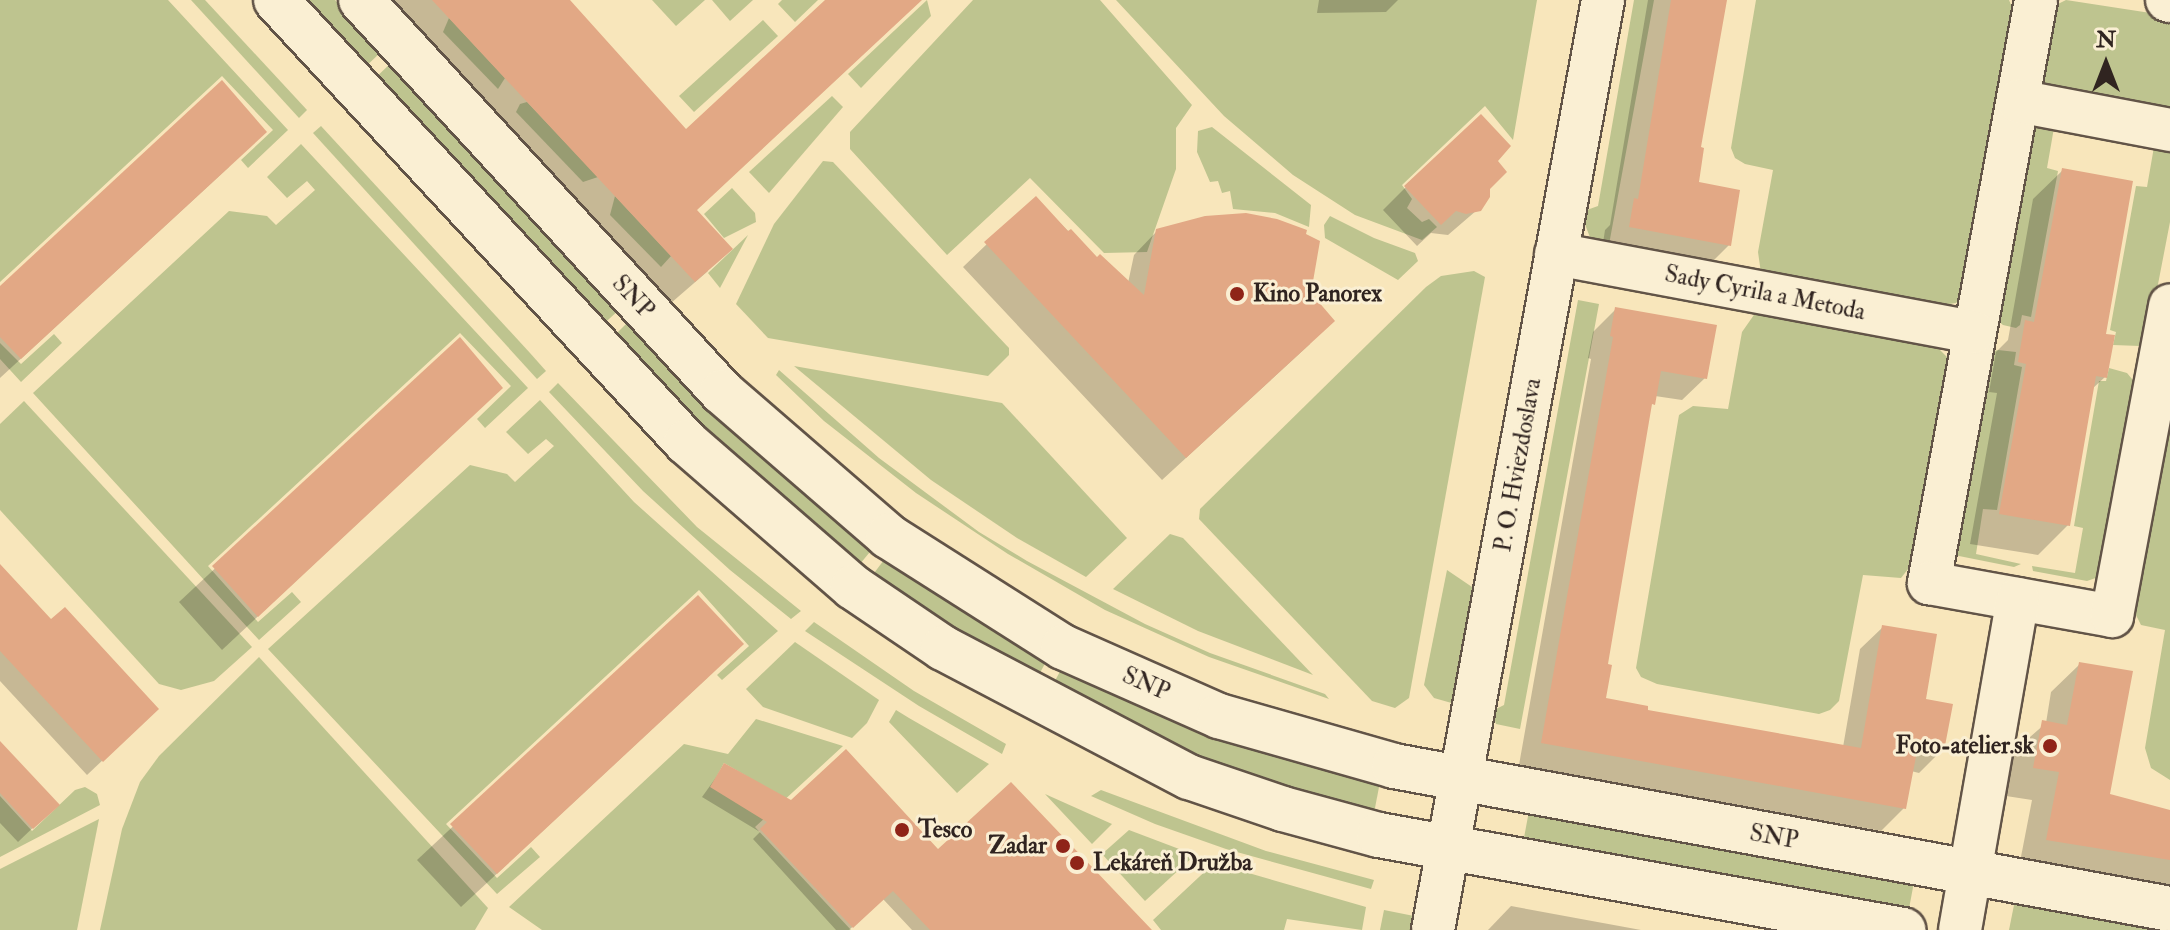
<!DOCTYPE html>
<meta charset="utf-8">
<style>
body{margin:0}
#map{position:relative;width:2170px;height:930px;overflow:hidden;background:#f8e6bb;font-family:"IM FELL Double Pica",serif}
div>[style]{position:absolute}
.green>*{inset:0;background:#bec48f}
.shadow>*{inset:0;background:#0003}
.building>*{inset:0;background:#e2a885}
.roads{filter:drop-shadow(2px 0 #625447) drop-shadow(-2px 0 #625447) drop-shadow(0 2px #625447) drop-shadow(0 -2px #625447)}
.minor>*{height:42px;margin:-21px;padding:0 21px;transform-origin:21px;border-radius:21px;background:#faefd3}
.tertiary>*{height:44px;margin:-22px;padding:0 22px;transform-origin:22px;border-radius:22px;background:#faefd3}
.dots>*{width:22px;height:22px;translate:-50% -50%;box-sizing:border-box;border:4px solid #faefd3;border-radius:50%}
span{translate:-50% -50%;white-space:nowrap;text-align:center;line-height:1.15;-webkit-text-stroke:6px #faefd3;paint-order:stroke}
.street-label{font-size:24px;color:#302420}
.poi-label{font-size:24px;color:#302420;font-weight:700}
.left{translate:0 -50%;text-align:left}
.right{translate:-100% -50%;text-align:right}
.north{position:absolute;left:2066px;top:24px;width:80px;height:80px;-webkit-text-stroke:6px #faefd3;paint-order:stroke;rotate:0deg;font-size:22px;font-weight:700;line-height:32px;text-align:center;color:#302420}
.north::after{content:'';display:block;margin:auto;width:28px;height:36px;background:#302420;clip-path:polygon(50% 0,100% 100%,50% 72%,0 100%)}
</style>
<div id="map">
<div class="green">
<i style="clip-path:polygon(0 0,168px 0,288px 130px,248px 168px,241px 160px,273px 130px,222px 76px,0 282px)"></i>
<i style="clip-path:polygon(191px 0,205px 0,307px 110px,299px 118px)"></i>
<i style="clip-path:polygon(291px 0,335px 0,382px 51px,359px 73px)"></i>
<i style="clip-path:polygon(652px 0,705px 0,676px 26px)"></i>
<i style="clip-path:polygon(712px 0,753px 0,730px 21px)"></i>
<i style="clip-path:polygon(782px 0,818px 0,795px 22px,778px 4px)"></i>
<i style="clip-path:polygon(927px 0,931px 16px,861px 88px,848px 74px)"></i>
<i style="clip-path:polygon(973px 0,1100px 0,1192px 105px,1176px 128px,1176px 169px,1147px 252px,1104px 253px,1030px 178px,947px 255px,850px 149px,850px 132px)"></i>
<i style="clip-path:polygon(1116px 0,1537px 0,1513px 140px,1485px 106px,1402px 185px,1412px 199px,1407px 208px,1422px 222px,1429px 219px,1437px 227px,1422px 240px,1355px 215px,1293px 175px,1224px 116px)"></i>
<i style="clip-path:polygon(1634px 0,1654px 0,1608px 250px,1591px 240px,1583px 219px,1584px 211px,1598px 206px)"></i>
<i style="clip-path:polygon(1756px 0,2009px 0,2014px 12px,1961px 297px,1956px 303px,1942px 305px,1761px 273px,1758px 252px,1773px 170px,1745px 164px,1735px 158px,1731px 148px)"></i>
<i style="clip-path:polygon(2066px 0,2170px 16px,2170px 121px,2039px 95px,2052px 7px)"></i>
<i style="clip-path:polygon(449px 18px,505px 78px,498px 89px,443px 32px)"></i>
<i style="clip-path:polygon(763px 20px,778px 36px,694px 112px,679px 96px)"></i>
<i style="clip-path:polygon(392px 62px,620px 309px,598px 329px,369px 84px)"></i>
<i style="clip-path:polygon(832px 96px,843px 107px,769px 193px,749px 172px)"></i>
<i style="clip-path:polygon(527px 102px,598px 177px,583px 182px,516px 112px,520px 104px)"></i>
<i style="clip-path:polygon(2044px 116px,2170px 139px,2170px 222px,2149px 331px,2140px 346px,2113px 345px,2116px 332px,2110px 330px,2136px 186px,2147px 187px,2155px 141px,2055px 122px,2047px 168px,2058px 171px,2031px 317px,2022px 315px,2020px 325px,2016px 328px,2003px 325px,1992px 316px,2025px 129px,2032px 117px)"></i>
<i style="clip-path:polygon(321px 126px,530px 353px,546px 371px,537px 379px,313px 133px)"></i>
<i style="clip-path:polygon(1212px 127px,1311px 205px,1309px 227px,1275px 213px,1233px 209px,1230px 191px,1222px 193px,1218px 181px,1210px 182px,1197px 152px,1198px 131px)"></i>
<i style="clip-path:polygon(301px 144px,528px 388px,485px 428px,477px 419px,511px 386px,460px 333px,208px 566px,258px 622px,292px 592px,301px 602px,259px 640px,33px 393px,229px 211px,267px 216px,276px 225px,315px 190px,307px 181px,287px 198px,267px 177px)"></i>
<i style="clip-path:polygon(823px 161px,833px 162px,1009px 348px,1009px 355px,988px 376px,768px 338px,736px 304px,774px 224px)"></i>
<i style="clip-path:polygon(732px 188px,755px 213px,756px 222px,724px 238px,704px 214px)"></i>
<i style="clip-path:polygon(615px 196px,671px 256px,661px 267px,610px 215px)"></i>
<i style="clip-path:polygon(1330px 216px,1374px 238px,1415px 253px,1418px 261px,1398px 280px,1325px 238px,1324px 225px)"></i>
<i style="clip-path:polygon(748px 235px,720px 288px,708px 273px)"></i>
<i style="clip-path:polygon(1474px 271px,1485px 277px,1409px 698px,1395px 708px,1372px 701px,1199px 519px,1200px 509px,1426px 287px,1441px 276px)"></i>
<i style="clip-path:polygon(1578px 300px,1599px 304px,1520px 729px,1496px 724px,1492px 711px,1504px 705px)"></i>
<i style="clip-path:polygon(1756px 312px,1935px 345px,1948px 358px,1912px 564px,1901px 578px,1863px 575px,1839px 701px,1830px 710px,1819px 714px,1657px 684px,1641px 677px,1636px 668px,1679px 415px,1693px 406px,1728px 409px,1742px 332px)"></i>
<i style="clip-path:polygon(630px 320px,743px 441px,874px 547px,855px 570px,609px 341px)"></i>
<i style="clip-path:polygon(54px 334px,62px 343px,21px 382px,0 359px,0 343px,21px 364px)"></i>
<i style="clip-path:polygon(1998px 350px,2016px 352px,2014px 365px,2022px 367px,1997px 510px,1983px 509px,1976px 554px,2021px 564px,2014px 567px,1954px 555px,1987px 353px)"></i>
<i style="clip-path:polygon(794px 366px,1002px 403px,1127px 538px,1086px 577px,1017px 538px,931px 480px)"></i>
<i style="clip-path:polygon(2109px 368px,2127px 373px,2137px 385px,2104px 575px,2087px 581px,2033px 571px,2032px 566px,2075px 573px,2083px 528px,2074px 526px,2099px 381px,2106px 381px)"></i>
<i style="clip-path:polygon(779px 370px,879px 458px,979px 532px,1027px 561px,1145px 624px,1210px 653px,1325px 694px,1329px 699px,1209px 657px,1105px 610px,1008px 554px,916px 493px,824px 421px,776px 375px)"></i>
<i style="clip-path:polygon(558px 383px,697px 527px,801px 611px,791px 619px,730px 570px,643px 491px,549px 392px)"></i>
<i style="clip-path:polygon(540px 400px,634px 502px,778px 631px,722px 680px,717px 675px,749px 646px,699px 590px,446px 824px,497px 878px,531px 847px,540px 857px,497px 894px,268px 649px,470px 465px,507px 474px,515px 482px,529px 469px,554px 446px,546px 439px,528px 454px,506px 432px)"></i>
<i style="clip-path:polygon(24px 401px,252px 647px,214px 681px,181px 690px,159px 684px,0 510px,0 424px)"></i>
<i style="clip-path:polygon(2170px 404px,2170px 780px,2151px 768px,2145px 748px,2165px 630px,2141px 625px,2135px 613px)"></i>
<i style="clip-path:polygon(1170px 534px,1183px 538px,1313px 675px,1198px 631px,1113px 589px)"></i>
<i style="clip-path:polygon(887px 556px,1049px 656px,1034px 684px,868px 581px)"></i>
<i style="clip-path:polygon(1447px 570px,1475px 589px,1455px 704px,1434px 698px,1424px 685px)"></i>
<i style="clip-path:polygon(814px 622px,914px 691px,1006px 744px,1002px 754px,919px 706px,805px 631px)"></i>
<i style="clip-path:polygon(795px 642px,879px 700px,867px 723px,852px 738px,763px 707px,746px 689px)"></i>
<i style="clip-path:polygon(259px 657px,488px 908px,475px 930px,100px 930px,122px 829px,140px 782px,159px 756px)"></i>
<i style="clip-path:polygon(1064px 664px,1380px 782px,1374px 813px,1331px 802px,1176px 750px,1049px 692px)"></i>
<i style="clip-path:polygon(896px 710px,909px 718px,989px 764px,957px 793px,889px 722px)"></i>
<i style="clip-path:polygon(evenodd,756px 719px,843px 746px,755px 827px,851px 930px,542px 930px,509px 907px,684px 744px,728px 754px,756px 719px,724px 763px,755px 781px,711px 787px,724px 763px)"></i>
<i style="clip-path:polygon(85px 787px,97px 794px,100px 805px,0 857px,0 796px,32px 831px,75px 790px)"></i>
<i style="clip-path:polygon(1101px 790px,1266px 851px,1374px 880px,1371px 889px,1226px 849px,1155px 824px,1091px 796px)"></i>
<i style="clip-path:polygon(1045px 794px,1112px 824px,1092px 844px)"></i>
<i style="clip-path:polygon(1529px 811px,1914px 882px,1908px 914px,1523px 843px)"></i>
<i style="clip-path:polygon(99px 819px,77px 930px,0 930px,0 869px)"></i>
<i style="clip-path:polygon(1129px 830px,1195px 855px,1145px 901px,1102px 854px)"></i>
<i style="clip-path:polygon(1214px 863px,1366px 907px,1362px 930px,1287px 919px,1284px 930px,1161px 930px,1153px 920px)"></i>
<i style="clip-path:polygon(2015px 900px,2170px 930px,2009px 930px)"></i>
<i style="clip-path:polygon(1384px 910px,1414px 916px,1412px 930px,1380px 930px)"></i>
</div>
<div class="shadow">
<i style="clip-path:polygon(389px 0,567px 0,686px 132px,828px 0,921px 0,695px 211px,708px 271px,671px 303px)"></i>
<i style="clip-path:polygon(1319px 0,1398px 0,1386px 12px,1317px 13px)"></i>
<i style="clip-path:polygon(1648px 0,1725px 0,1699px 149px,1696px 184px,1729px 245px,1699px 275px,1601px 256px,1605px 230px,1610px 225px)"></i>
<i style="clip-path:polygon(1495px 161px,1484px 204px,1448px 235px,1431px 233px,1417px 246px,1383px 210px,1406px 187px)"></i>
<i style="clip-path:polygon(230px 166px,0 378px,0 289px)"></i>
<i style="clip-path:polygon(2063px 170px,2103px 335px,2105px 377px,2092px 389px,2068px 525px,2038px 555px,1970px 544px,1997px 393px,1989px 392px,1996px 352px,2008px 340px,2033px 199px)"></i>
<i style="clip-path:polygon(1035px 198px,1097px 260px,1128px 283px,1134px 255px,1157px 231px,1309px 293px,1310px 344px,1162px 480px,963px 267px)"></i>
<i style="clip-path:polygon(1616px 309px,1705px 378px,1682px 400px,1655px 396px,1649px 408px,1606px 665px,1603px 700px,1646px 712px,1843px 747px,1860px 649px,1883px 627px,1923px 701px,1942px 750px,1919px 773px,1911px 771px,1904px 808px,1881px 831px,1519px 765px,1591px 359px,1588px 358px,1593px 332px)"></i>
<i style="clip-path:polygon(460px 340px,466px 422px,222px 650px,179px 602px)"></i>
<i style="clip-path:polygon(0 567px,142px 723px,87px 775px,0 681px)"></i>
<i style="clip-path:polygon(698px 598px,707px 678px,461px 907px,417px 860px)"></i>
<i style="clip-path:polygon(2080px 664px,2108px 796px,2170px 812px,2170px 895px,2019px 867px,2032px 800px,2006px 796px,2014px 751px,2046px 723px,2051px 692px)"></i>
<i style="clip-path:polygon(0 743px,42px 819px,18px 842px,0 823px)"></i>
<i style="clip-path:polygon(725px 765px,791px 803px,1148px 930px,912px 930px,883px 899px,849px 930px,836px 930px,753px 839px,760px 832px,702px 797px)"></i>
<i style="clip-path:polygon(1511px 906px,1641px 930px,1488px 930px)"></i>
</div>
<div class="building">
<i style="clip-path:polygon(432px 0,570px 0,686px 129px,825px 0,922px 0,697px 210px,733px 249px,695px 282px)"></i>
<i style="clip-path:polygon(1671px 0,1727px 0,1701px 147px,1704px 148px,1699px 182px,1740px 190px,1731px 246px,1629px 227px,1634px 198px,1638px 199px)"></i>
<i style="clip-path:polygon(222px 80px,267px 132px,21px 359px,0 337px,0 286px)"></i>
<i style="clip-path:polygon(1481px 114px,1511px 146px,1498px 161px,1507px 172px,1490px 189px,1490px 197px,1481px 211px,1466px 214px,1456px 211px,1441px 225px,1404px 186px)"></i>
<i style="clip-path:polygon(2062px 168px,2133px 181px,2106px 334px,2115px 335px,2107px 378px,2096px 376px,2070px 526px,1999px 514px,2026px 364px,2018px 362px,2025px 320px,2034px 322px)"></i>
<i style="clip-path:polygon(1036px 196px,1068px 231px,1071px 229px,1097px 257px,1100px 254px,1144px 295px,1156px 229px,1205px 216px,1246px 213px,1277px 219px,1307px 230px,1306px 234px,1320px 241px,1311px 293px,1335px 321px,1186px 458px,984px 242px)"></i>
<i style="clip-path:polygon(1615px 307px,1717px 325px,1707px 379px,1661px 371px,1655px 405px,1652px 404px,1608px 664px,1612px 665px,1606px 698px,1648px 706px,1648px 710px,1861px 748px,1882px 625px,1937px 634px,1926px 699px,1953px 704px,1944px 751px,1918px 746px,1906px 809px,1541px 743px,1613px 337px,1610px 336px)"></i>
<i style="clip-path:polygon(460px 337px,503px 388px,258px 617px,212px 566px)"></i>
<i style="clip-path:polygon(0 564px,51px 619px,65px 607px,159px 709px,103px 762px,0 651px)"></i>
<i style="clip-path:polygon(698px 595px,744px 644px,497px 874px,450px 824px)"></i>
<i style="clip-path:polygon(2079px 662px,2133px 671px,2110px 794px,2170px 810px,2170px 860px,2046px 840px,2059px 772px,2033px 768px,2042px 720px,2067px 725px)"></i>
<i style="clip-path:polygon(0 741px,60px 805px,33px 829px,0 793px)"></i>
<i style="clip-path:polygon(846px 749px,938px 849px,1011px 782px,1152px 930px,930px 930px,893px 891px,853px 928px,760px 829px,767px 822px,710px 787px,724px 763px,791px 800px)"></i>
</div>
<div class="roads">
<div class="minor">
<i style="left:2036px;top:0;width:593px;rotate:100.4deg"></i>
<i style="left:1929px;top:583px;width:186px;rotate:10.2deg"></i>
<i style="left:2112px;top:616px;width:316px;rotate:-79.4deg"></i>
<i style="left:2167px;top:0;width:3px;rotate:18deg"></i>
<i style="left:2018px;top:101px;width:155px;rotate:10.8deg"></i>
<i style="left:1556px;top:254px;width:425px;rotate:10.6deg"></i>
<i style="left:1433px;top:930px;width:945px;rotate:-79.64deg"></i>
<i style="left:1960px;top:930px;width:336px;rotate:-80.1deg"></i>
</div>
<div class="tertiary">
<i style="left:276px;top:0;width:603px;rotate:47.15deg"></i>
<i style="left:686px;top:442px;width:221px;rotate:41deg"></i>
<i style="left:853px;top:587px;width:109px;rotate:34.1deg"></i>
<i style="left:943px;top:648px;width:278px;rotate:27.7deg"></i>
<i style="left:1189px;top:777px;width:99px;rotate:18.8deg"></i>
<i style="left:1283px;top:809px;width:99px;rotate:15.2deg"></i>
<i style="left:1379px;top:835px;width:533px;rotate:10.28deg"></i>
<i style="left:361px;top:0;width:533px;rotate:47.36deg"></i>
<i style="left:722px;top:392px;width:220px;rotate:40.9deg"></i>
<i style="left:888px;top:536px;width:207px;rotate:32.4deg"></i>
<i style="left:1063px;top:647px;width:171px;rotate:23.9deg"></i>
<i style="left:1219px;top:716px;width:182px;rotate:15.9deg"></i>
<i style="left:1394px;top:766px;width:789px;rotate:10.44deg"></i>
</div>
</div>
<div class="dots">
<i style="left:1237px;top:294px;background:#8f2418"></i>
<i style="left:2050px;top:746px;background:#8f2418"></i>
<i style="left:902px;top:830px;background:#8f2418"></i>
<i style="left:1063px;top:846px;background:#8f2418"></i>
<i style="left:1077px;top:863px;background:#8f2418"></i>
</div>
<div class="street-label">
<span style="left:1765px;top:293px;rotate:11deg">Sady Cyrila a Metoda</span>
<span style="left:633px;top:297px;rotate:47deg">SNP</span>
<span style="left:1518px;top:465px;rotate:-80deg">P. O. Hviezdoslava</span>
<span style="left:1146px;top:684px;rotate:24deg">SNP</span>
<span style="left:1774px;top:837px;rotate:10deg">SNP</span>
</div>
<div class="poi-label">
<span class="left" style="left:1253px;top:294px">Kino Panorex</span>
<span class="right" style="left:2034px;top:746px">Foto-atelier.sk</span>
<span class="left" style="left:918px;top:830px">Tesco</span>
<span class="right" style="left:1047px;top:846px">Zadar</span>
<span class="left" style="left:1093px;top:863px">Lekáreň Družba</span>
</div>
<div class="north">N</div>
</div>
